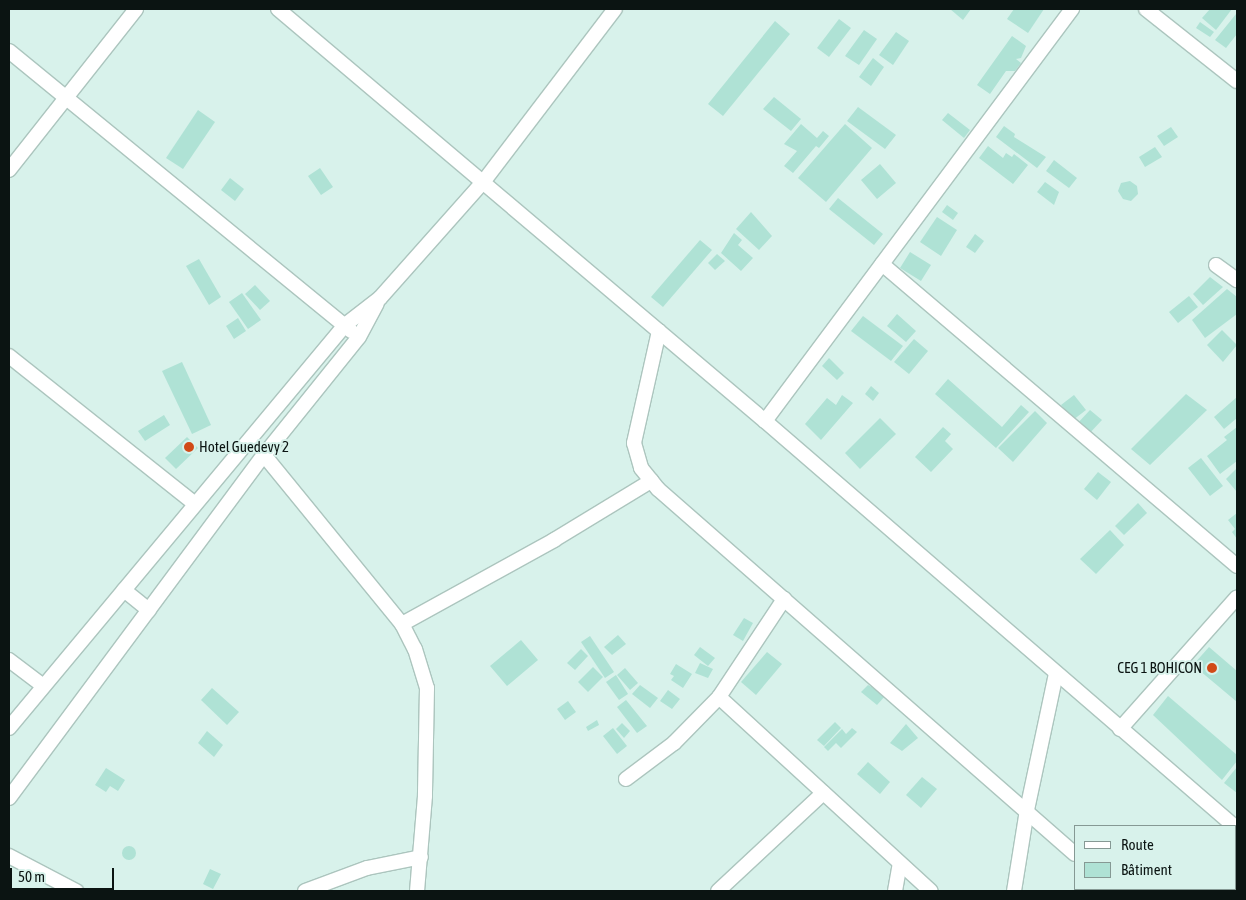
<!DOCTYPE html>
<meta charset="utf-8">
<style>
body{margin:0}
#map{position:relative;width:1246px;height:900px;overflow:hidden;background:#d8f2eb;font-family:"Asap Condensed",sans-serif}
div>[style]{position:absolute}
.building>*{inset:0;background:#afe2d5}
.round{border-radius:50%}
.roads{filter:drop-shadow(1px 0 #acc5be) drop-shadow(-1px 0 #acc5be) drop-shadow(0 1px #acc5be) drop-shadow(0 -1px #acc5be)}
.minor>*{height:14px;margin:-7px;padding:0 7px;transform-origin:7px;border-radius:7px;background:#fff}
.dots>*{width:14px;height:14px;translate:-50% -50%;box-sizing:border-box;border:2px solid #d8f2eb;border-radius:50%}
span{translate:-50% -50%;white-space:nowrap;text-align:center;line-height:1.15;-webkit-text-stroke:4px #d8f2eb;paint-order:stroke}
.poi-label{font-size:15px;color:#0b1412}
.left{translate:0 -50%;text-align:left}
.right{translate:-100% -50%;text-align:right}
.frame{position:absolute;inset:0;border:10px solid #0b1412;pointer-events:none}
.legend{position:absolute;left:1074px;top:825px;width:162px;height:65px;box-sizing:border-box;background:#d8f2eb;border:1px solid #869994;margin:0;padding:6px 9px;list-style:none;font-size:15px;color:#0b1412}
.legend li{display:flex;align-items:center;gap:10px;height:25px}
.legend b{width:25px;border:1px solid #869994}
.scale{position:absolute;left:10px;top:868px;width:104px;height:22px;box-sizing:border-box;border:2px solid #0b1412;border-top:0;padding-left:6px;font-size:15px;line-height:18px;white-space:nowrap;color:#0b1412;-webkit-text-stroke:4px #d8f2eb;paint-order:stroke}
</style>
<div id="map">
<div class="building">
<i style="clip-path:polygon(950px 9px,971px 9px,963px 20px)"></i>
<i style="clip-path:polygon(1014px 9px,1044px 9px,1028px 33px,1007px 19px)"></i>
<i style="clip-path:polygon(1210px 9px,1232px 9px,1216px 30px,1202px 18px)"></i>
<i style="clip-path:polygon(1236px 14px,1237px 34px,1226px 48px,1215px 40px)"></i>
<i style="clip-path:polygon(839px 19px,851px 28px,829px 57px,817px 48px)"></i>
<i style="clip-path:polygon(775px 21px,790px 34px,723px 116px,708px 104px)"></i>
<i style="clip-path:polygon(1200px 22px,1214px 32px,1210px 37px,1196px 28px)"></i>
<i style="clip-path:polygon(864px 30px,877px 39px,859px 65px,845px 56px)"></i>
<i style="clip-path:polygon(896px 32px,909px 41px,893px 65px,879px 55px)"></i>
<i style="clip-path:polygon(1012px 36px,1026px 46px,1021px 58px,1016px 59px,1021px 63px,1015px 71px,1006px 71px,990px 94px,977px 85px)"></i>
<i style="clip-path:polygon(873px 58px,884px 67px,871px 86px,859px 77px)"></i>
<i style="clip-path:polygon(774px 97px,801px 119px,791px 131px,763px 109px)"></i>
<i style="clip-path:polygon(858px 107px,896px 135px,885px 149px,847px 121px)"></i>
<i style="clip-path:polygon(198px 110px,215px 122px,183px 169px,166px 158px)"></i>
<i style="clip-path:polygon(948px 113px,970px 130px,964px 138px,942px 120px)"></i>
<i style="clip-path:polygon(801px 124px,817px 138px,823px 131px,829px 136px,819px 148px,816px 146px,793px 173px,784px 166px,797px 151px,784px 144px)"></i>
<i style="clip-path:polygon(845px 124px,872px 148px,826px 202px,798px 178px)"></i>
<i style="clip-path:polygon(1004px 126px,1015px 134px,1014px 137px,1046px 157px,1037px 168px,996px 137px)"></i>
<i style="clip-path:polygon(1171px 127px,1178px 137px,1164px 146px,1157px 136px)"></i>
<i style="clip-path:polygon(988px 146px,1003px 158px,1006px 153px,1012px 157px,1014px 154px,1028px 165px,1013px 184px,979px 158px)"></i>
<i style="clip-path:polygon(1155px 147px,1162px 157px,1145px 167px,1139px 157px)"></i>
<i style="clip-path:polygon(1054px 160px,1077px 178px,1069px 188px,1046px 171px)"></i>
<i style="clip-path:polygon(880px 164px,896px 183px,877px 199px,861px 180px)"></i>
<i style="clip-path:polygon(320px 168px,333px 187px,321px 195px,308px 176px)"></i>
<i style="clip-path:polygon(230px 178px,244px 189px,235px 201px,221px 190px)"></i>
<i style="clip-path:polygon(1130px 181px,1137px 186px,1138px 194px,1131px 201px,1123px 199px,1118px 191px,1121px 183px)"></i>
<i style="clip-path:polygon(1045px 182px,1059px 192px,1054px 205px,1037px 192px)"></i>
<i style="clip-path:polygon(838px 198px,883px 234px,874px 245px,829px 209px)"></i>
<i style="clip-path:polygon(947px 205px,958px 213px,953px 220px,942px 212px)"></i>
<i style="clip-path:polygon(751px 212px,772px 236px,759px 250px,736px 229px)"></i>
<i style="clip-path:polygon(937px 217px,957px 230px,941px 256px,920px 242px)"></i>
<i style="clip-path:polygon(734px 233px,742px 240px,738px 245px,753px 258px,741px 271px,721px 253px)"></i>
<i style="clip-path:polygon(975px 234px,984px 241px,975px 253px,966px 247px)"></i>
<i style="clip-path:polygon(700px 240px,712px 250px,663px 307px,651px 297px)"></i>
<i style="clip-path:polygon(910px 252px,931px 265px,921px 281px,900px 268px)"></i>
<i style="clip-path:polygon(717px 254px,725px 261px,715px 270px,708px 263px)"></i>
<i style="clip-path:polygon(199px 259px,221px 297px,209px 305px,186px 266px)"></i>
<i style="clip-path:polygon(1210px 277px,1223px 287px,1203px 305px,1193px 294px)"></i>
<i style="clip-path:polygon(255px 285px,270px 301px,260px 310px,245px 294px)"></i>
<i style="clip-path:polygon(1227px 289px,1237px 297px,1237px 314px,1205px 338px,1192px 320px)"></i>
<i style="clip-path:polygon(242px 293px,261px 320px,248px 329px,229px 302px)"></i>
<i style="clip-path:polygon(1189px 296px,1198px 307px,1178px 323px,1169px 312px)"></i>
<i style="clip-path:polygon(897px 314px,916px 331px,906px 342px,887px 326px)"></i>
<i style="clip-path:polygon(863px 316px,903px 346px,891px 361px,851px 331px)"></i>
<i style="clip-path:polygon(238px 318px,246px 331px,234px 339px,226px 326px)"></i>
<i style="clip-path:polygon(1222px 330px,1237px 345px,1223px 362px,1207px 345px)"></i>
<i style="clip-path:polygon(914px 339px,928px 351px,909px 374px,894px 362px)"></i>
<i style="clip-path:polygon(829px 358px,844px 373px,837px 380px,822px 366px)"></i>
<i style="clip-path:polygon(182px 362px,211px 425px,192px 434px,162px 371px)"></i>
<i style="clip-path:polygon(948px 379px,1002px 427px,1021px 405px,1029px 412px,996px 448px,935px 394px)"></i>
<i style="clip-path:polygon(871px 386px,879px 393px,873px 401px,865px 394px)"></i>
<i style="clip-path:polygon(1186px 394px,1207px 410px,1150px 465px,1131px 449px)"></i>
<i style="clip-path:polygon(842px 395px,853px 403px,821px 440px,805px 424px,827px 398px,836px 405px)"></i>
<i style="clip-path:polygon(1074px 395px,1086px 410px,1073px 420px,1061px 405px)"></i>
<i style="clip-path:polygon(1237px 397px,1237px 418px,1224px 429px,1214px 417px)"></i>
<i style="clip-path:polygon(1090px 410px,1102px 420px,1087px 436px,1075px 426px)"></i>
<i style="clip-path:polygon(1035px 411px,1047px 423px,1013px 462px,998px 448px)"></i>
<i style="clip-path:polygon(164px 415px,170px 425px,145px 441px,138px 431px)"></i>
<i style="clip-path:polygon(880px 418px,896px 434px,860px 469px,845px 453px)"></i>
<i style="clip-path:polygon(943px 427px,951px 434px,945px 441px,953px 449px,931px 472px,915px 457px)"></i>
<i style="clip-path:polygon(1237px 427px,1237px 461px,1220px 474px,1207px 456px,1227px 440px,1224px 437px)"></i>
<i style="clip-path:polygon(187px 437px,198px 448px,176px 469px,165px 458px)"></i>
<i style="clip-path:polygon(1201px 458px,1223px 486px,1210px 496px,1188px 468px)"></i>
<i style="clip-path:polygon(1237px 468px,1237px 492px,1226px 479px)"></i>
<i style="clip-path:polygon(1098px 472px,1111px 482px,1097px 500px,1084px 489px)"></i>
<i style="clip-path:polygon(1138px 503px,1147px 513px,1124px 535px,1115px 526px)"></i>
<i style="clip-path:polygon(1237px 513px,1237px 539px,1232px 532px,1235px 529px,1228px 520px)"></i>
<i style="clip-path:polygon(1110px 530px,1124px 545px,1096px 574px,1080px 559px)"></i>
<i style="clip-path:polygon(744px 618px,753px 623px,743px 641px,733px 635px)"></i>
<i style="clip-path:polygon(618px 635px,626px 644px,612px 655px,604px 647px)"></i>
<i style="clip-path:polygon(590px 636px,614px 672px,605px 678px,581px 642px)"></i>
<i style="clip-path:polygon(521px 640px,538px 660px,507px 686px,490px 666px)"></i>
<i style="clip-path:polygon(700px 647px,715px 658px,708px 666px,694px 655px)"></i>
<i style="clip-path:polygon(1209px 647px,1237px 671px,1237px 702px,1193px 665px)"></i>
<i style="clip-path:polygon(581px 649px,588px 656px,575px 670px,567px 663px)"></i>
<i style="clip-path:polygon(767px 652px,782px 664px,756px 695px,741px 682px)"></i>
<i style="clip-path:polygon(700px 663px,713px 669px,708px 678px,695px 673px)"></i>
<i style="clip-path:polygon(676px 664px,692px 674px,683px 688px,671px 680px,674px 676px,670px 674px)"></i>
<i style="clip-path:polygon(593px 667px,603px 677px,588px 692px,578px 682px)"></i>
<i style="clip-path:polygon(625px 668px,638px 683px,630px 690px,617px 675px)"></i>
<i style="clip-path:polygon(616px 675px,628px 694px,619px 700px,606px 682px)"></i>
<i style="clip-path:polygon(640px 685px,658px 698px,650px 708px,632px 694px)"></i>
<i style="clip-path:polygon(868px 685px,886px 695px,877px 705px,861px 692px)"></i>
<i style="clip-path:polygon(212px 688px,239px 712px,227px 725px,201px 700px)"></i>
<i style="clip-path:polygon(668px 690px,680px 699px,672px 709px,660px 701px)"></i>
<i style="clip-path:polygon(1168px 696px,1237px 755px,1237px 761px,1222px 780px,1153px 715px)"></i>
<i style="clip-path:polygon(626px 700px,647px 726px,637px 733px,617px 707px)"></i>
<i style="clip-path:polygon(568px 701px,576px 712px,565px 720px,557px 709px)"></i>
<i style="clip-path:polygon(597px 720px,599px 725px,588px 731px,586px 727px)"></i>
<i style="clip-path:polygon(835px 722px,841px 728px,824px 746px,817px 740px)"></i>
<i style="clip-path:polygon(622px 723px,630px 731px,624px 738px,616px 729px)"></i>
<i style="clip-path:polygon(906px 724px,918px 738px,902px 751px,890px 743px)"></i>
<i style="clip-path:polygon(613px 728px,627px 746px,617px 754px,603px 736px)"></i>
<i style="clip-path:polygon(852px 728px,857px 732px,841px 748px,836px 743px,828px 751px,824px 747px,842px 729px,846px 734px)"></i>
<i style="clip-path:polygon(207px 731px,223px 745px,214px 757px,198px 743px)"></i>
<i style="clip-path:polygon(868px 762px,890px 782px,880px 794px,857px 774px)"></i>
<i style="clip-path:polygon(1237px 767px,1237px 793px,1224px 783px)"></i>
<i style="clip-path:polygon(106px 768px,125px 780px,118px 791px,110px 786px,106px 792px,95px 785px)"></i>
<i style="clip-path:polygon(922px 777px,937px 789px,921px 808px,906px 795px)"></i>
<i class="round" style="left:122px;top:846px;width:14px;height:14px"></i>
<i style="clip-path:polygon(210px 869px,221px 874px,213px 889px,203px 884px)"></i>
</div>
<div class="roads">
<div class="minor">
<i style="left:278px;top:9px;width:638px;rotate:40.23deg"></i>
<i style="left:765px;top:421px;width:620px;rotate:40.81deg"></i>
<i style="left:1146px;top:9px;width:116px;rotate:38.4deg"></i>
<i style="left:9px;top:51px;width:442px;rotate:39.3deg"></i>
<i style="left:9px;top:170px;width:205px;rotate:-51.7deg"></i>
<i style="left:882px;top:264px;width:466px;rotate:40.4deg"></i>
<i style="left:1216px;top:265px;width:26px;rotate:36deg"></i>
<i style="left:659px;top:331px;width:115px;rotate:102.6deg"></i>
<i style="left:634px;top:443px;width:26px;rotate:74deg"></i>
<i style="left:641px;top:468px;width:27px;rotate:51deg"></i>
<i style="left:658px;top:489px;width:554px;rotate:41.2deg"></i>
<i style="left:9px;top:356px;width:236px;rotate:38.5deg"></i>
<i style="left:765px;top:421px;width:514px;rotate:-53.31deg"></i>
<i style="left:264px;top:455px;width:218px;rotate:50.8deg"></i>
<i style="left:402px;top:624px;width:28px;rotate:63deg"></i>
<i style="left:415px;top:649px;width:41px;rotate:72.9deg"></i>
<i style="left:427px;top:688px;width:108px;rotate:91.1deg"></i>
<i style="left:425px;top:796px;width:95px;rotate:94.8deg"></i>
<i style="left:124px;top:590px;width:32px;rotate:39deg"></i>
<i style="left:402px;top:624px;width:174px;rotate:-28.9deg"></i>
<i style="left:554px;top:540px;width:114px;rotate:-31.3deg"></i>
<i style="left:9px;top:660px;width:41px;rotate:37.1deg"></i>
<i style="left:719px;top:697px;width:287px;rotate:42.5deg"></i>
<i style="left:9px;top:728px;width:525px;rotate:-50.18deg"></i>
<i style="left:345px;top:325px;width:44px;rotate:-37.6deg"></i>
<i style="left:380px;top:298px;width:157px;rotate:-48.4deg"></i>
<i style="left:484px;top:181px;width:216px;rotate:-52.7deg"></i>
<i style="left:1120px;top:729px;width:176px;rotate:-48.4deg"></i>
<i style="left:626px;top:779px;width:60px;rotate:-36.9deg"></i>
<i style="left:674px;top:743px;width:64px;rotate:-45.6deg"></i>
<i style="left:719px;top:697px;width:118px;rotate:-56.4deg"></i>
<i style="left:9px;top:798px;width:427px;rotate:-53.4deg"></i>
<i style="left:264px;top:455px;width:151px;rotate:-51.2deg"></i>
<i style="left:359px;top:337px;width:38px;rotate:-62deg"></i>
<i style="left:9px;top:856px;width:76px;rotate:27.6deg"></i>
<i style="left:1112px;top:889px;width:4px;rotate:34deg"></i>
<i style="left:305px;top:891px;width:66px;rotate:-20.4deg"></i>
<i style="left:367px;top:868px;width:55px;rotate:-11.5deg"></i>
<i style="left:718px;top:891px;width:144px;rotate:-43deg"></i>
<i style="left:895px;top:891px;width:28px;rotate:-80deg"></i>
<i style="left:1014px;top:891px;width:82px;rotate:-80.9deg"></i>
<i style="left:1027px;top:810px;width:139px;rotate:-78deg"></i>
</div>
</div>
<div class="dots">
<i style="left:189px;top:447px;background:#d14a17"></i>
<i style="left:1212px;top:668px;background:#d14a17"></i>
</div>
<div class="poi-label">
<span class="left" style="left:199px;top:447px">Hotel Guedevy 2</span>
<span class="right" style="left:1202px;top:668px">CEG 1 BOHICON</span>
</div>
<div class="frame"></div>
<ul class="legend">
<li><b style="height:6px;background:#fff"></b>Route</li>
<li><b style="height:14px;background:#afe2d5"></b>Bâtiment</li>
</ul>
<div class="scale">50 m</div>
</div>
